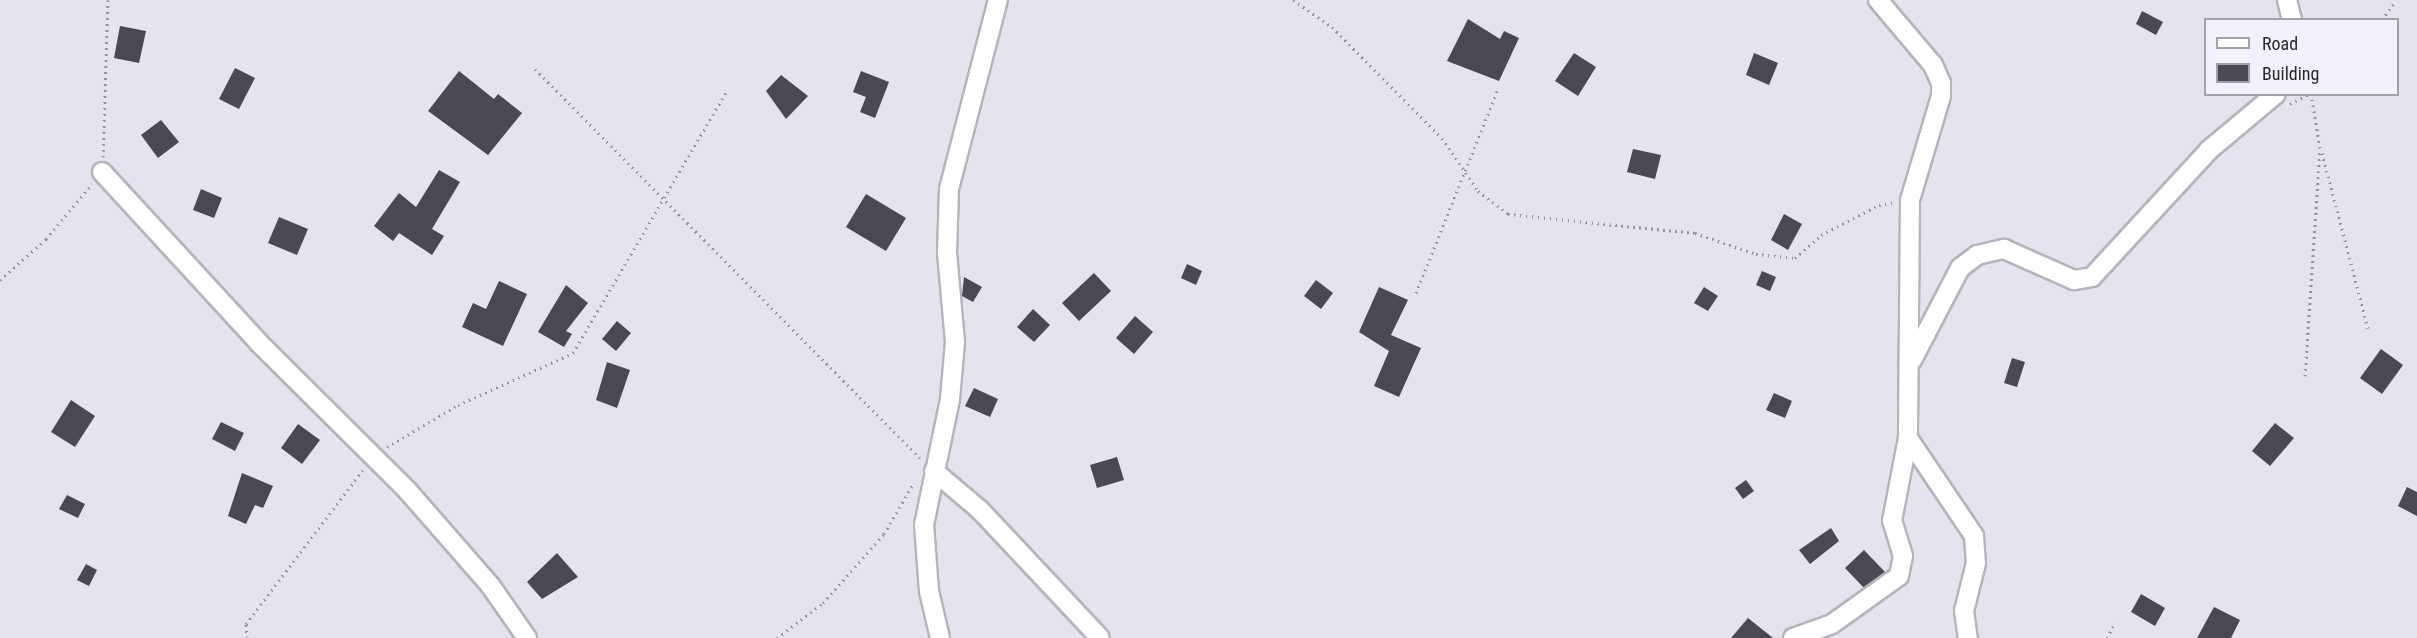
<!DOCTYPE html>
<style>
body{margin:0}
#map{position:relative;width:2417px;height:638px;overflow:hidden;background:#e4e4ee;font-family:"Roboto Condensed",sans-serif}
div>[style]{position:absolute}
.building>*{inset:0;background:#4a4952}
.path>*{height:3px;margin-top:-1.5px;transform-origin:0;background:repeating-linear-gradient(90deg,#929299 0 1.5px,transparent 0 6px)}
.roads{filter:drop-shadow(2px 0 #b4b4bd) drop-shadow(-2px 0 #b4b4bd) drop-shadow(0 2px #b4b4bd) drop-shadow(0 -2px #b4b4bd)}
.minor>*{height:18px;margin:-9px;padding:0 9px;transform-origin:9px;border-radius:9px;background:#fff}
span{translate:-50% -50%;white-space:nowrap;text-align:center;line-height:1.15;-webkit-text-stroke:6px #f1f1fb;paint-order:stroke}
.legend{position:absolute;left:2204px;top:18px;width:195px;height:78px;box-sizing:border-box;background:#f1f1fb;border:2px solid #a1a1a8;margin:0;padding:8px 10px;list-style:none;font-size:18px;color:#28282b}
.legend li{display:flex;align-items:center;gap:12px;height:30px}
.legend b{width:30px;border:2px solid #a1a1a8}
</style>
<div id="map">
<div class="building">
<i style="clip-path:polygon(2142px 11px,2163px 22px,2156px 35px,2136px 24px)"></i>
<i style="clip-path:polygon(1468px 19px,1500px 39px,1504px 31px,1519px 38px,1499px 81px,1447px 61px)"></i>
<i style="clip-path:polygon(120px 26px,146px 31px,139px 63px,114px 58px)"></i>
<i style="clip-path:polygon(1574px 53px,1596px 67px,1578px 96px,1555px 81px)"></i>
<i style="clip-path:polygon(1754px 53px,1778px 63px,1769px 85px,1746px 75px)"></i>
<i style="clip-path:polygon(235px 68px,255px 78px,239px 109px,219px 99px)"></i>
<i style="clip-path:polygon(459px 71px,494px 99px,498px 94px,522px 113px,488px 155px,428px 111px)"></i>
<i style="clip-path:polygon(861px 71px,889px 82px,875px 118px,860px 112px,866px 97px,853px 92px)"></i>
<i style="clip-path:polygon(781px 75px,808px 96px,786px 119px,766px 91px)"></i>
<i style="clip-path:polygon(161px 120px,179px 142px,158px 158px,141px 135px)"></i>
<i style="clip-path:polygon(1633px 149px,1661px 155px,1655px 179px,1627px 172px)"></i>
<i style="clip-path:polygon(439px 170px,460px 182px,432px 229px,444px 236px,432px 255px,399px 233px,393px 241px,374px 226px,399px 193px,416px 207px)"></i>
<i style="clip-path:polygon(201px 189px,222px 198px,214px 218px,193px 210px)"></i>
<i style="clip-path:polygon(866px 194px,906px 218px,886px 251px,846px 227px)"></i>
<i style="clip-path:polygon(1784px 214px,1802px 224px,1788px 250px,1771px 240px)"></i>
<i style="clip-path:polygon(279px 217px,308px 229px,297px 255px,268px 243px)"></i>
<i style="clip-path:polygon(1187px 264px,1202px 271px,1196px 285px,1181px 278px)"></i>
<i style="clip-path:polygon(1762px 271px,1776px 277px,1770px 291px,1756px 285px)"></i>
<i style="clip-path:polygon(1094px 273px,1111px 291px,1079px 321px,1062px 303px)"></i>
<i style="clip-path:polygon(964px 277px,982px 287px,973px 302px,962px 296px)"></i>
<i style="clip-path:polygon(1316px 280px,1333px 293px,1321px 309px,1304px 296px)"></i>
<i style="clip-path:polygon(499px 281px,527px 294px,503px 346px,462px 327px,473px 303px,486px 309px)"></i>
<i style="clip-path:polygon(566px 285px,588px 303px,566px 331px,572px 334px,564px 347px,538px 332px)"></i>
<i style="clip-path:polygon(1379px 287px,1408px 300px,1391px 335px,1421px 348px,1399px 397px,1374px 386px,1389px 351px,1359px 332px)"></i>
<i style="clip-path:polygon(1704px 287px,1718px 296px,1708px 311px,1694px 303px)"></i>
<i style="clip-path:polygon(1033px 309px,1050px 325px,1034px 342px,1017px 327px)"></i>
<i style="clip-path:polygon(1135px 316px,1153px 332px,1134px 354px,1116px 338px)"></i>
<i style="clip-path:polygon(617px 321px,631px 333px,616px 351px,602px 339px)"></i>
<i style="clip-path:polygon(2381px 349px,2403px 365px,2382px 394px,2360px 378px)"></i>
<i style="clip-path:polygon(2012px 358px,2025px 362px,2017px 387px,2004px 383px)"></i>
<i style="clip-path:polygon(607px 362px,630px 370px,617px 408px,596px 400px)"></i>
<i style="clip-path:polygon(974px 388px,998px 399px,990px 417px,965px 406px)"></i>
<i style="clip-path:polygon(1774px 393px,1792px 401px,1785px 418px,1766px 410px)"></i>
<i style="clip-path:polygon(71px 400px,95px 416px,75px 447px,51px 432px)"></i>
<i style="clip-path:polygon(221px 422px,244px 433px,235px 451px,212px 439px)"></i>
<i style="clip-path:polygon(2275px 423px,2294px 438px,2270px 466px,2252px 451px)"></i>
<i style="clip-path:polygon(298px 424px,320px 440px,302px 464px,281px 448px)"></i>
<i style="clip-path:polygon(1117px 457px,1124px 480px,1097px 488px,1090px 465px)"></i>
<i style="clip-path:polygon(242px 473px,273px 486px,263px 508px,255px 505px,246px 524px,228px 516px)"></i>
<i style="clip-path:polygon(1746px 480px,1754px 491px,1743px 499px,1735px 488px)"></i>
<i style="clip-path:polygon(2407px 487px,2417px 492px,2417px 516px,2398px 506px)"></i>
<i style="clip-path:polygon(67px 495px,85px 504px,78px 518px,59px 509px)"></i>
<i style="clip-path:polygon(1831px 528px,1839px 541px,1810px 564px,1799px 550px)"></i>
<i style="clip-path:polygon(1864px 550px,1885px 572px,1864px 588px,1845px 568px)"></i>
<i style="clip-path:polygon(557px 553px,578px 577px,542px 599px,527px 582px)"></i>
<i style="clip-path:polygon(86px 564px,97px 570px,89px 586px,77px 580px)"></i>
<i style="clip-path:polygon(2141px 594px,2165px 608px,2155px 626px,2131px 612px)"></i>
<i style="clip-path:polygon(2214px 607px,2240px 620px,2231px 638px,2197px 638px)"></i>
<i style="clip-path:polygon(1748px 618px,1773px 638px,1731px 638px)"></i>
</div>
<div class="path">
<i style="left:1293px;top:0;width:47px;rotate:34.7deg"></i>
<i style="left:1332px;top:27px;width:156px;rotate:45.3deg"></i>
<i style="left:1442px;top:138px;width:64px;rotate:55.8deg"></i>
<i style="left:1478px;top:191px;width:38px;rotate:37deg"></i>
<i style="left:1508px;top:214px;width:188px;rotate:5.8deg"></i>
<i style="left:1695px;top:233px;width:65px;rotate:19deg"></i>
<i style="left:1756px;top:254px;width:39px;rotate:6deg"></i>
<i style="left:1795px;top:258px;width:35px;rotate:-41deg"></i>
<i style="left:1821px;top:235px;width:65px;rotate:-27.3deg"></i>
<i style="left:1879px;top:205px;width:15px;rotate:-11deg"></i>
<i style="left:2382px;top:20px;width:24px;rotate:-55deg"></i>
<i style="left:535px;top:69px;width:547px;rotate:45.3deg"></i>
<i style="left:2290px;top:104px;width:22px;rotate:-27deg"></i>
<i style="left:2322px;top:153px;width:181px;rotate:75.3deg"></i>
<i style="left:103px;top:157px;width:157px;rotate:-88.2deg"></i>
<i style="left:0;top:280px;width:62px;rotate:-41.7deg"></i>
<i style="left:46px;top:239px;width:72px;rotate:-50.1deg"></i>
<i style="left:1416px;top:293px;width:218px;rotate:-68.1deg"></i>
<i style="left:2305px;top:376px;width:228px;rotate:-86.2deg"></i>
<i style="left:2320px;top:148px;width:55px;rotate:-99.5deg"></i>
<i style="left:387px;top:447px;width:82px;rotate:-30.6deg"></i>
<i style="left:458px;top:405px;width:126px;rotate:-24.3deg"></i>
<i style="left:573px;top:353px;width:305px;rotate:-59.6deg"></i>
<i style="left:247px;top:638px;width:14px;rotate:-94deg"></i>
<i style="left:246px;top:624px;width:193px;rotate:-52.8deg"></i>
<i style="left:777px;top:638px;width:58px;rotate:-37.3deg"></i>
<i style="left:823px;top:603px;width:92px;rotate:-48.5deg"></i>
<i style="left:884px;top:534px;width:58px;rotate:-59.9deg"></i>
<i style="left:2107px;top:638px;width:18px;rotate:-63deg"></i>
</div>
<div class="roads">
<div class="minor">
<i style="left:1878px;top:0;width:85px;rotate:49.8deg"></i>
<i style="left:1933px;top:65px;width:20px;rotate:66deg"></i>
<i style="left:1941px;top:83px;width:13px;rotate:90deg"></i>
<i style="left:1941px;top:96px;width:109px;rotate:106.6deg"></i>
<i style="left:1910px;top:200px;width:238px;rotate:90.5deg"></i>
<i style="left:1908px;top:438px;width:118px;rotate:56deg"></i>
<i style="left:1974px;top:536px;width:27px;rotate:86deg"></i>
<i style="left:1976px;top:563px;width:49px;rotate:104deg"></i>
<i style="left:1964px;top:611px;width:27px;rotate:82deg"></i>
<i style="left:2287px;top:0;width:21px;rotate:76deg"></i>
<i style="left:102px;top:172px;width:232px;rotate:47.4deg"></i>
<i style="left:259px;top:343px;width:209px;rotate:44.8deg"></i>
<i style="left:407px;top:490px;width:126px;rotate:48.9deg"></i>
<i style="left:490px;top:585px;width:65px;rotate:55.1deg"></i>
<i style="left:1912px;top:360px;width:104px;rotate:-62.4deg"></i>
<i style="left:1960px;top:268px;width:21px;rotate:-37deg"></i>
<i style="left:1977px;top:255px;width:28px;rotate:-13deg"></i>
<i style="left:2004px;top:249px;width:77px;rotate:23.9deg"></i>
<i style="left:2074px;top:280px;width:18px;rotate:-9deg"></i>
<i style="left:2092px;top:277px;width:173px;rotate:-47.3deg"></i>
<i style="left:2209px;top:150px;width:87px;rotate:-39.9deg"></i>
<i style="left:934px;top:471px;width:60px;rotate:40.3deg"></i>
<i style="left:980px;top:510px;width:175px;rotate:46.8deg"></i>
<i style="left:940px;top:638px;width:48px;rotate:-103.2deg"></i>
<i style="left:929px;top:591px;width:66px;rotate:-94.3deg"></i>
<i style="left:924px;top:525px;width:129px;rotate:-78.3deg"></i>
<i style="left:950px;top:399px;width:57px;rotate:-85deg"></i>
<i style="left:955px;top:342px;width:89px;rotate:-95.1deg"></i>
<i style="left:947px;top:253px;width:64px;rotate:-88.2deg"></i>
<i style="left:949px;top:189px;width:195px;rotate:-75.5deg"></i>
<i style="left:1793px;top:638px;width:41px;rotate:-19.7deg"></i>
<i style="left:1832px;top:624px;width:82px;rotate:-35.6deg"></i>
<i style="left:1899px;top:576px;width:20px;rotate:-79deg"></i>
<i style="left:1903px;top:556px;width:37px;rotate:-107deg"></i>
<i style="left:1892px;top:521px;width:85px;rotate:-79.1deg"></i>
</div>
</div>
<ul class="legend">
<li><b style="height:8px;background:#fff"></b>Road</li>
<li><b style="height:16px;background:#4a4952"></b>Building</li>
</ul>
</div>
